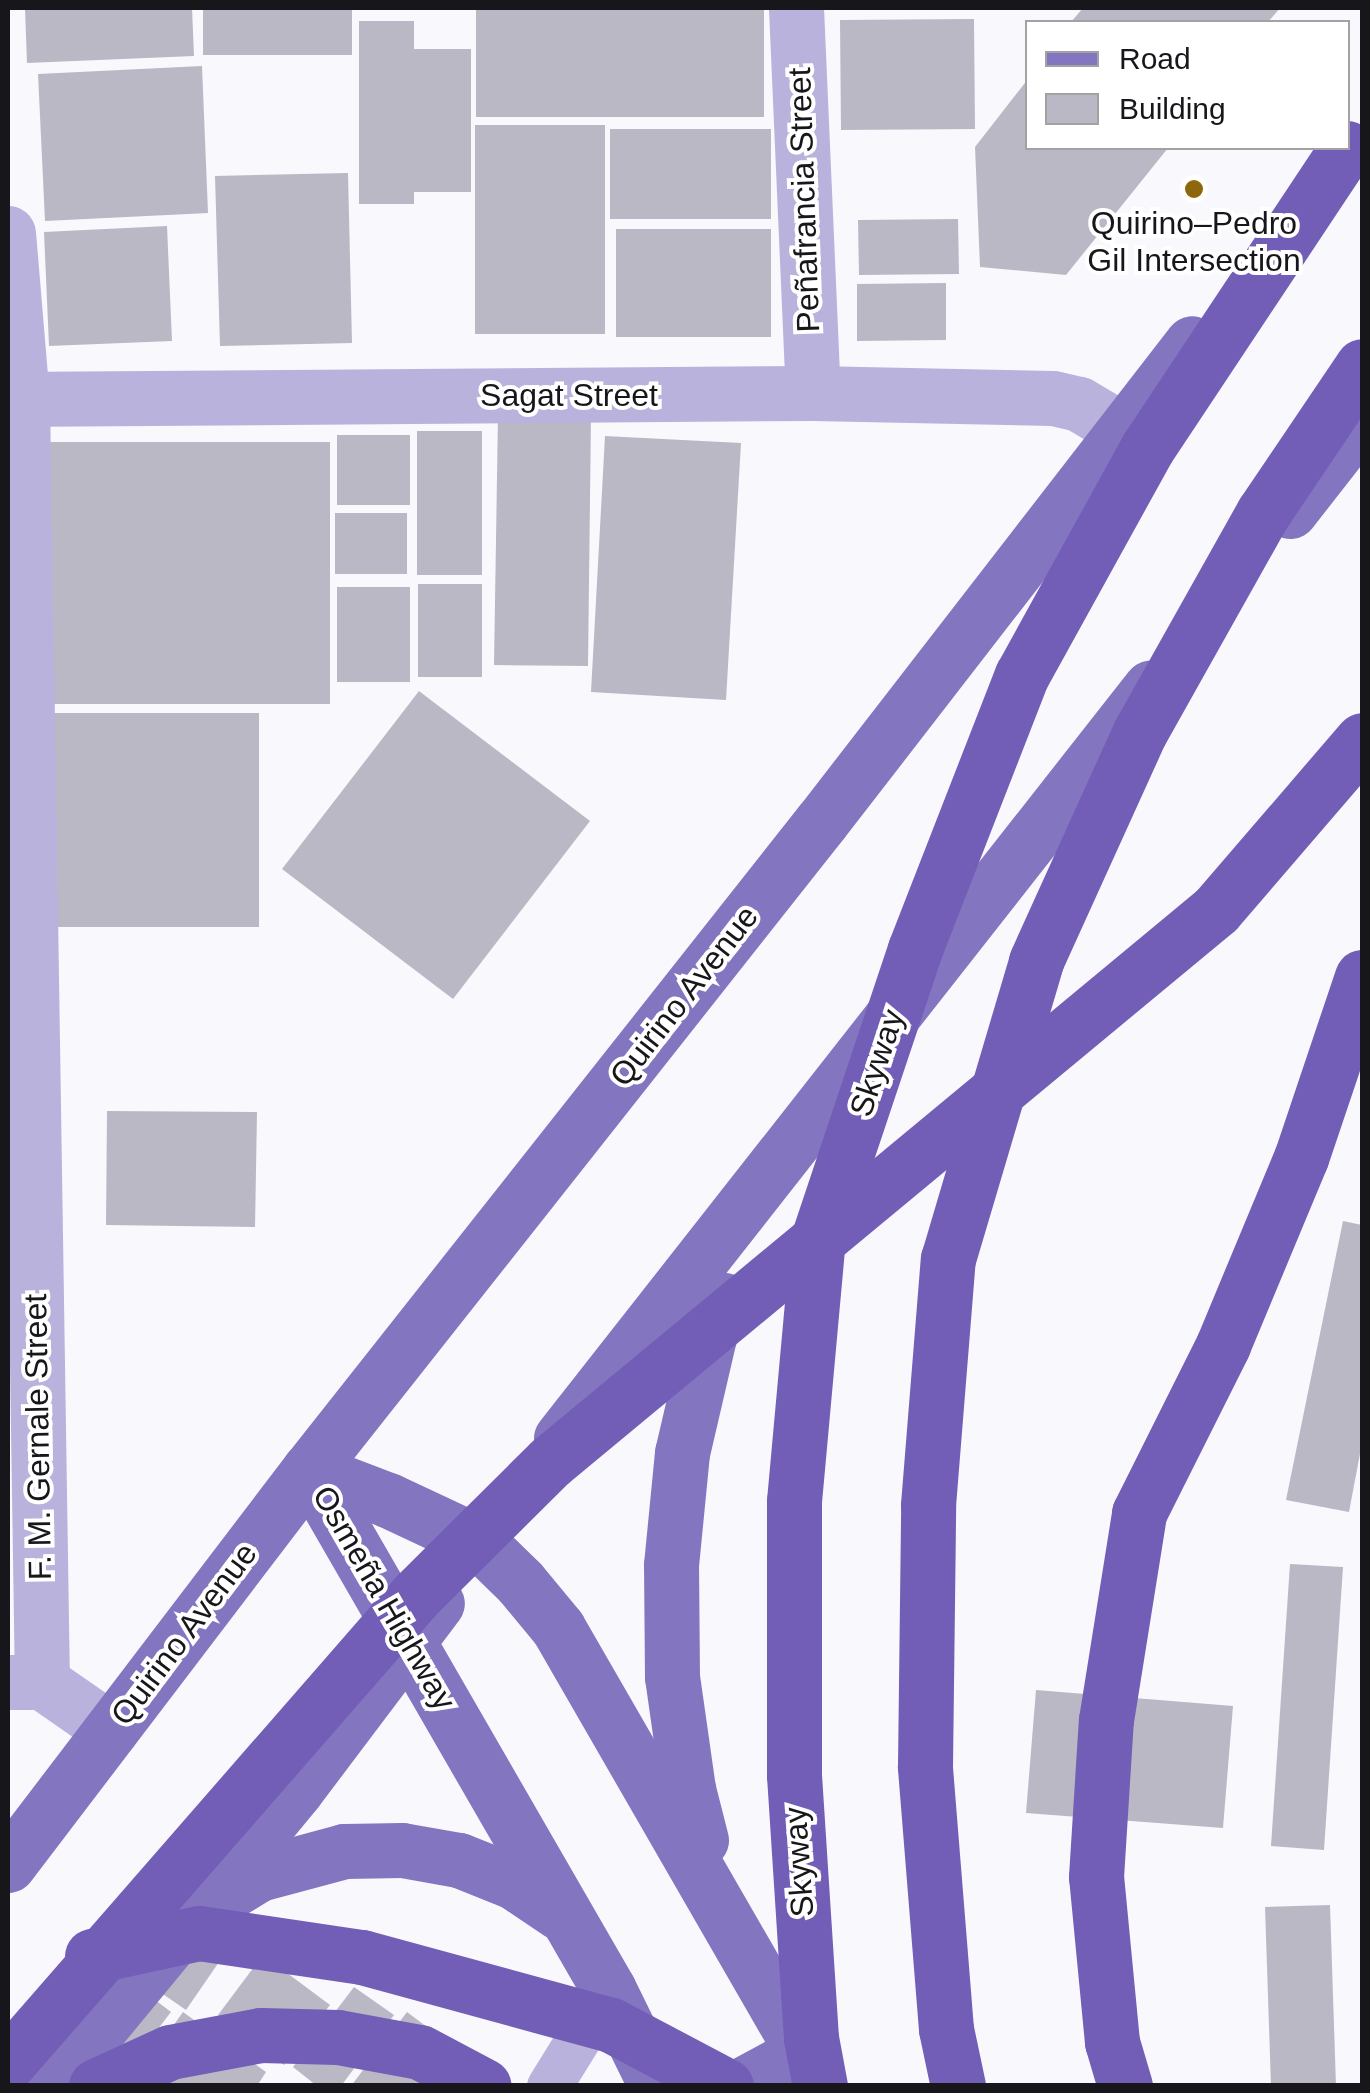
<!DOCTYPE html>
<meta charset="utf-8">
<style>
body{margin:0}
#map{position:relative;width:1370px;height:2093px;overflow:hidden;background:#f9f8fd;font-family:Helvetica,sans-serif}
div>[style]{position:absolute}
.building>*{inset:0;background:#bab8c5}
.pedestrian>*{height:45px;margin:-22.5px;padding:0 22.5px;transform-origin:22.5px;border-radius:22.5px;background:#b9b2dd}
.minor>*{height:55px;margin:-27.5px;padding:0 27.5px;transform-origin:27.5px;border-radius:27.5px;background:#b9b2dd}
.primary>*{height:55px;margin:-27.5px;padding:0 27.5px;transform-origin:27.5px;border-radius:27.5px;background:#8475c1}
.motorway>*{height:55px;margin:-27.5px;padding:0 27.5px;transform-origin:27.5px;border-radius:27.5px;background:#725eb6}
.dots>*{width:28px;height:28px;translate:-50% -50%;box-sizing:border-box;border:5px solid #fff;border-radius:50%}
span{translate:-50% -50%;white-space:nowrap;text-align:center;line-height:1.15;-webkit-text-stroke:8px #fff;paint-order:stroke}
.street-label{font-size:32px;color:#17161b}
.poi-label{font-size:32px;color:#17161b}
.frame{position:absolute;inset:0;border:10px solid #17161b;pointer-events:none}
.legend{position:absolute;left:1025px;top:20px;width:325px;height:130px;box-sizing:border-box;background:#fff;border:2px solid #a2a2a4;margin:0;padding:12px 18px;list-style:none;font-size:30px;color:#17161b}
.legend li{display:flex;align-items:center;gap:20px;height:50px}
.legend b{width:50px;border:2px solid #a2a2a4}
</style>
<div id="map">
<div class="building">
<i style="clip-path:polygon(25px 8px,192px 8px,194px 56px,27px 63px)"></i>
<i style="clip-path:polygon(203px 8px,352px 8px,352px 55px,203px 55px)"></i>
<i style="clip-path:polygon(476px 8px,764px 8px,764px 117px,476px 117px)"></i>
<i style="clip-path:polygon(1083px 8px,1280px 8px,1268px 22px,1071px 22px)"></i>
<i style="clip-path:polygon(974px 19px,975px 129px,841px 130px,840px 20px)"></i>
<i style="clip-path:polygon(359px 21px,414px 21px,414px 49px,471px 49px,471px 192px,414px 192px,414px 204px,359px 204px)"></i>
<i style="clip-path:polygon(202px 66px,208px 213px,45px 221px,38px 74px)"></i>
<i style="clip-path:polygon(1028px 79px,1028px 148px,1168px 148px,1066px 275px,980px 267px,975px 147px)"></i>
<i style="clip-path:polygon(475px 125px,605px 125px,605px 334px,475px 334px)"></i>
<i style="clip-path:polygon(610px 129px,771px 129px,771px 219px,610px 219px)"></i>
<i style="clip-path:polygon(348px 173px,352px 343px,220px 346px,215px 176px)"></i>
<i style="clip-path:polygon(958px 219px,959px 274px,859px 275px,858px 220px)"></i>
<i style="clip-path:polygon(167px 226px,172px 341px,49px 346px,44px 232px)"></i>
<i style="clip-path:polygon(616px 229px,771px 229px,771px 337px,616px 337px)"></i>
<i style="clip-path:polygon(946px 283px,946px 340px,857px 341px,857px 284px)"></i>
<i style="clip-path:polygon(498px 415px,591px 415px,588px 666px,494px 665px)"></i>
<i style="clip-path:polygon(417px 431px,482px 431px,482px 575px,417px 575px)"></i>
<i style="clip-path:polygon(337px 435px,410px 435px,410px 505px,337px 505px)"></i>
<i style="clip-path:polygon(605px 436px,741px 443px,726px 700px,591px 692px)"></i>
<i style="clip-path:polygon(47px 442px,330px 442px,330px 704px,47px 704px)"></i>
<i style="clip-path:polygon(335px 513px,407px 513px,407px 574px,335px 574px)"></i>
<i style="clip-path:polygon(418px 584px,482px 584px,482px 677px,418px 677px)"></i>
<i style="clip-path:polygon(337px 587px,410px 587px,410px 682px,337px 682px)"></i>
<i style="clip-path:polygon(419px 691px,590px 821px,453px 999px,282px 869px)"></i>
<i style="clip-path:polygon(44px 713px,259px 713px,259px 927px,44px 927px)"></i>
<i style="clip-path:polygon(107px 1111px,257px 1112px,255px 1227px,106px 1225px)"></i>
<i style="clip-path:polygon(1343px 1221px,1362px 1225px,1362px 1443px,1349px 1512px,1286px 1500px)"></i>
<i style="clip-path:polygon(1290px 1564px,1343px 1567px,1324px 1850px,1271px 1846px)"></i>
<i style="clip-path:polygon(1036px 1690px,1233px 1706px,1223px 1828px,1026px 1813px)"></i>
<i style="clip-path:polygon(1330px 1905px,1336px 2086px,1271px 2086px,1265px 1907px)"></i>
<i style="clip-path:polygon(190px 1943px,219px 1962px,186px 2010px,157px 1990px)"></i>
<i style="clip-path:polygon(263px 1955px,330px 2005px,284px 2065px,218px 2015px)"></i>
<i style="clip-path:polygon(354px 1987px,394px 2015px,341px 2086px,317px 2086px,293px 2067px)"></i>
<i style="clip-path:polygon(142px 1990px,171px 2012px,121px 2077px,92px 2055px)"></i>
<i style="clip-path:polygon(183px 2012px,266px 2072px,257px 2086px,130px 2086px)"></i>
<i style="clip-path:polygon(407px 2012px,451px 2045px,420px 2086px,351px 2086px)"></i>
</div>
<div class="pedestrian">
<i style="left:549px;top:2086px;width:108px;rotate:-58.2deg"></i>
</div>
<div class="minor">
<i style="left:796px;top:8px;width:385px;rotate:87.5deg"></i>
<i style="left:8px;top:233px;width:166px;rotate:85.2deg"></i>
<i style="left:22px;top:398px;width:1284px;rotate:89.11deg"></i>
<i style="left:8px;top:399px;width:805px;rotate:-0.43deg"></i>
<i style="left:813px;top:393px;width:240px;rotate:1.2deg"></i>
<i style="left:1053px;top:398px;width:27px;rotate:13deg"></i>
<i style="left:1079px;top:404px;width:51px;rotate:30.6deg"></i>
<i style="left:8px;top:1682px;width:34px"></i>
<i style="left:42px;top:1682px;width:84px;rotate:34.8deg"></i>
</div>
<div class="primary">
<i style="left:1290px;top:511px;width:117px;rotate:-52deg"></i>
<i style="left:561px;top:1438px;width:954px;rotate:-51.86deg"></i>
<i style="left:309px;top:1470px;width:85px;rotate:20.8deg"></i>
<i style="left:388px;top:1500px;width:102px;rotate:25.1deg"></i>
<i style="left:480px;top:1543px;width:56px;rotate:44.3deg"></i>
<i style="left:520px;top:1582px;width:60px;rotate:50.4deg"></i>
<i style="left:558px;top:1628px;width:521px;rotate:60.04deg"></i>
<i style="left:309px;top:1470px;width:600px;rotate:60.02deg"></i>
<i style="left:609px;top:1990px;width:107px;rotate:63.9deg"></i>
<i style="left:701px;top:1840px;width:53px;rotate:-104.3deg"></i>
<i style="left:688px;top:1789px;width:113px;rotate:-98.1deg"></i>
<i style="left:672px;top:1677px;width:112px;rotate:-90.5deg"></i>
<i style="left:671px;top:1565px;width:113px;rotate:-84.4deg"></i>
<i style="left:682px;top:1453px;width:119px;rotate:-76.9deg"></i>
<i style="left:709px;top:1337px;width:40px;rotate:-69deg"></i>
<i style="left:8px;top:1865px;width:497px;rotate:-52.7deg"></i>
<i style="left:309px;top:1470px;width:827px;rotate:-51.68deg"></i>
<i style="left:822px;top:821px;width:604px;rotate:-52.26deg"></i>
<i style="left:216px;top:1900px;width:50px;rotate:-31.2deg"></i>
<i style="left:259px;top:1874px;width:88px;rotate:-15.1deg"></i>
<i style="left:344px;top:1851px;width:58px;rotate:-1deg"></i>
<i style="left:402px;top:1850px;width:58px;rotate:10deg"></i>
<i style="left:459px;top:1860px;width:59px;rotate:21.8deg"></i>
<i style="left:514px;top:1882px;width:55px;rotate:34deg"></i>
<i style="left:52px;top:2086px;width:384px;rotate:-50.5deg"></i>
<i style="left:296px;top:1790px;width:234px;rotate:-53deg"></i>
<i style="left:740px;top:2086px;width:72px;rotate:-28.4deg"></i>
</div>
<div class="motorway">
<i style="left:92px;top:1956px;width:109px;rotate:-12.1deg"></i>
<i style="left:199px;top:1933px;width:165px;rotate:8.4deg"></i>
<i style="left:362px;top:1957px;width:258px;rotate:15.3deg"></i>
<i style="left:611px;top:2025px;width:130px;rotate:27.9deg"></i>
<i style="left:8px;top:2063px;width:622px;rotate:-48.91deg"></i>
<i style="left:417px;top:1594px;width:187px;rotate:-44.8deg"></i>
<i style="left:550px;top:1462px;width:865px;rotate:-39.65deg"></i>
<i style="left:1216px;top:910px;width:224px;rotate:-49.3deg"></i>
<i style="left:96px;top:2086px;width:81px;rotate:-24.7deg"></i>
<i style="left:170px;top:2052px;width:93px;rotate:-10.6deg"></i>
<i style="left:261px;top:2035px;width:77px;rotate:1.5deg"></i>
<i style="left:338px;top:2037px;width:83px;rotate:10.4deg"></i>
<i style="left:420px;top:2052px;width:72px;rotate:28deg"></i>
<i style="left:820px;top:2086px;width:49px;rotate:-100.6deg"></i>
<i style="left:811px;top:2038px;width:264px;rotate:-93.7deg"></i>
<i style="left:794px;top:1775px;width:274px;rotate:-90deg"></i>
<i style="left:794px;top:1501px;width:263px;rotate:-84.8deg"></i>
<i style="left:818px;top:1239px;width:306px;rotate:-71.5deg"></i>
<i style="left:915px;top:949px;width:294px;rotate:-68.7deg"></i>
<i style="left:1022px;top:675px;width:260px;rotate:-61.1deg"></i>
<i style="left:1148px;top:447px;width:359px;rotate:-56.4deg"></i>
<i style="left:958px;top:2086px;width:58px;rotate:-101.9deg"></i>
<i style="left:946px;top:2029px;width:264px;rotate:-94.6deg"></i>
<i style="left:925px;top:1766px;width:261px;rotate:-89.3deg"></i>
<i style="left:928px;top:1505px;width:247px;rotate:-85.4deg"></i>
<i style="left:948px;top:1259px;width:311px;rotate:-73.5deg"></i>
<i style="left:1036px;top:961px;width:252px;rotate:-65.6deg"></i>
<i style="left:1140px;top:732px;width:251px;rotate:-60.7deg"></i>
<i style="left:1263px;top:513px;width:177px;rotate:-56deg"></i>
<i style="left:1125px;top:2086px;width:46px;rotate:-106.5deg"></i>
<i style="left:1112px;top:2042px;width:166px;rotate:-95.5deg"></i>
<i style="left:1096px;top:1877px;width:157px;rotate:-86.4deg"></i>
<i style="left:1106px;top:1720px;width:210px;rotate:-80.9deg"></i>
<i style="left:1139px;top:1513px;width:188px;rotate:-63.4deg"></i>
<i style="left:1223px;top:1345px;width:203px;rotate:-67.4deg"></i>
<i style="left:1301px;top:1158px;width:191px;rotate:-71.4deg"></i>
</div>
<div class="dots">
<i style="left:1194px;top:189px;background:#8e670c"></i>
</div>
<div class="street-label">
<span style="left:804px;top:200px;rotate:-92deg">Peñafrancia Street</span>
<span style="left:569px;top:395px">Sagat Street</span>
<span style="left:684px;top:996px;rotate:-52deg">Quirino Avenue</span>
<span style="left:877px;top:1063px;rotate:-72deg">Skyway</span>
<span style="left:38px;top:1437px;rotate:-91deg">F. M. Gernale Street</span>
<span style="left:384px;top:1598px;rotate:60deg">Osmeña Highway</span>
<span style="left:184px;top:1634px;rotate:-53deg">Quirino Avenue</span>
<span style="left:799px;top:1862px;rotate:-94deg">Skyway</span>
</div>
<div class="poi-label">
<span style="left:1194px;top:242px">Quirino–Pedro<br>Gil Intersection</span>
</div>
<div class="frame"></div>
<ul class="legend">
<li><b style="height:12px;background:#8475c1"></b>Road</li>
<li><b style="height:28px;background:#bab8c5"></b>Building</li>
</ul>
</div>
